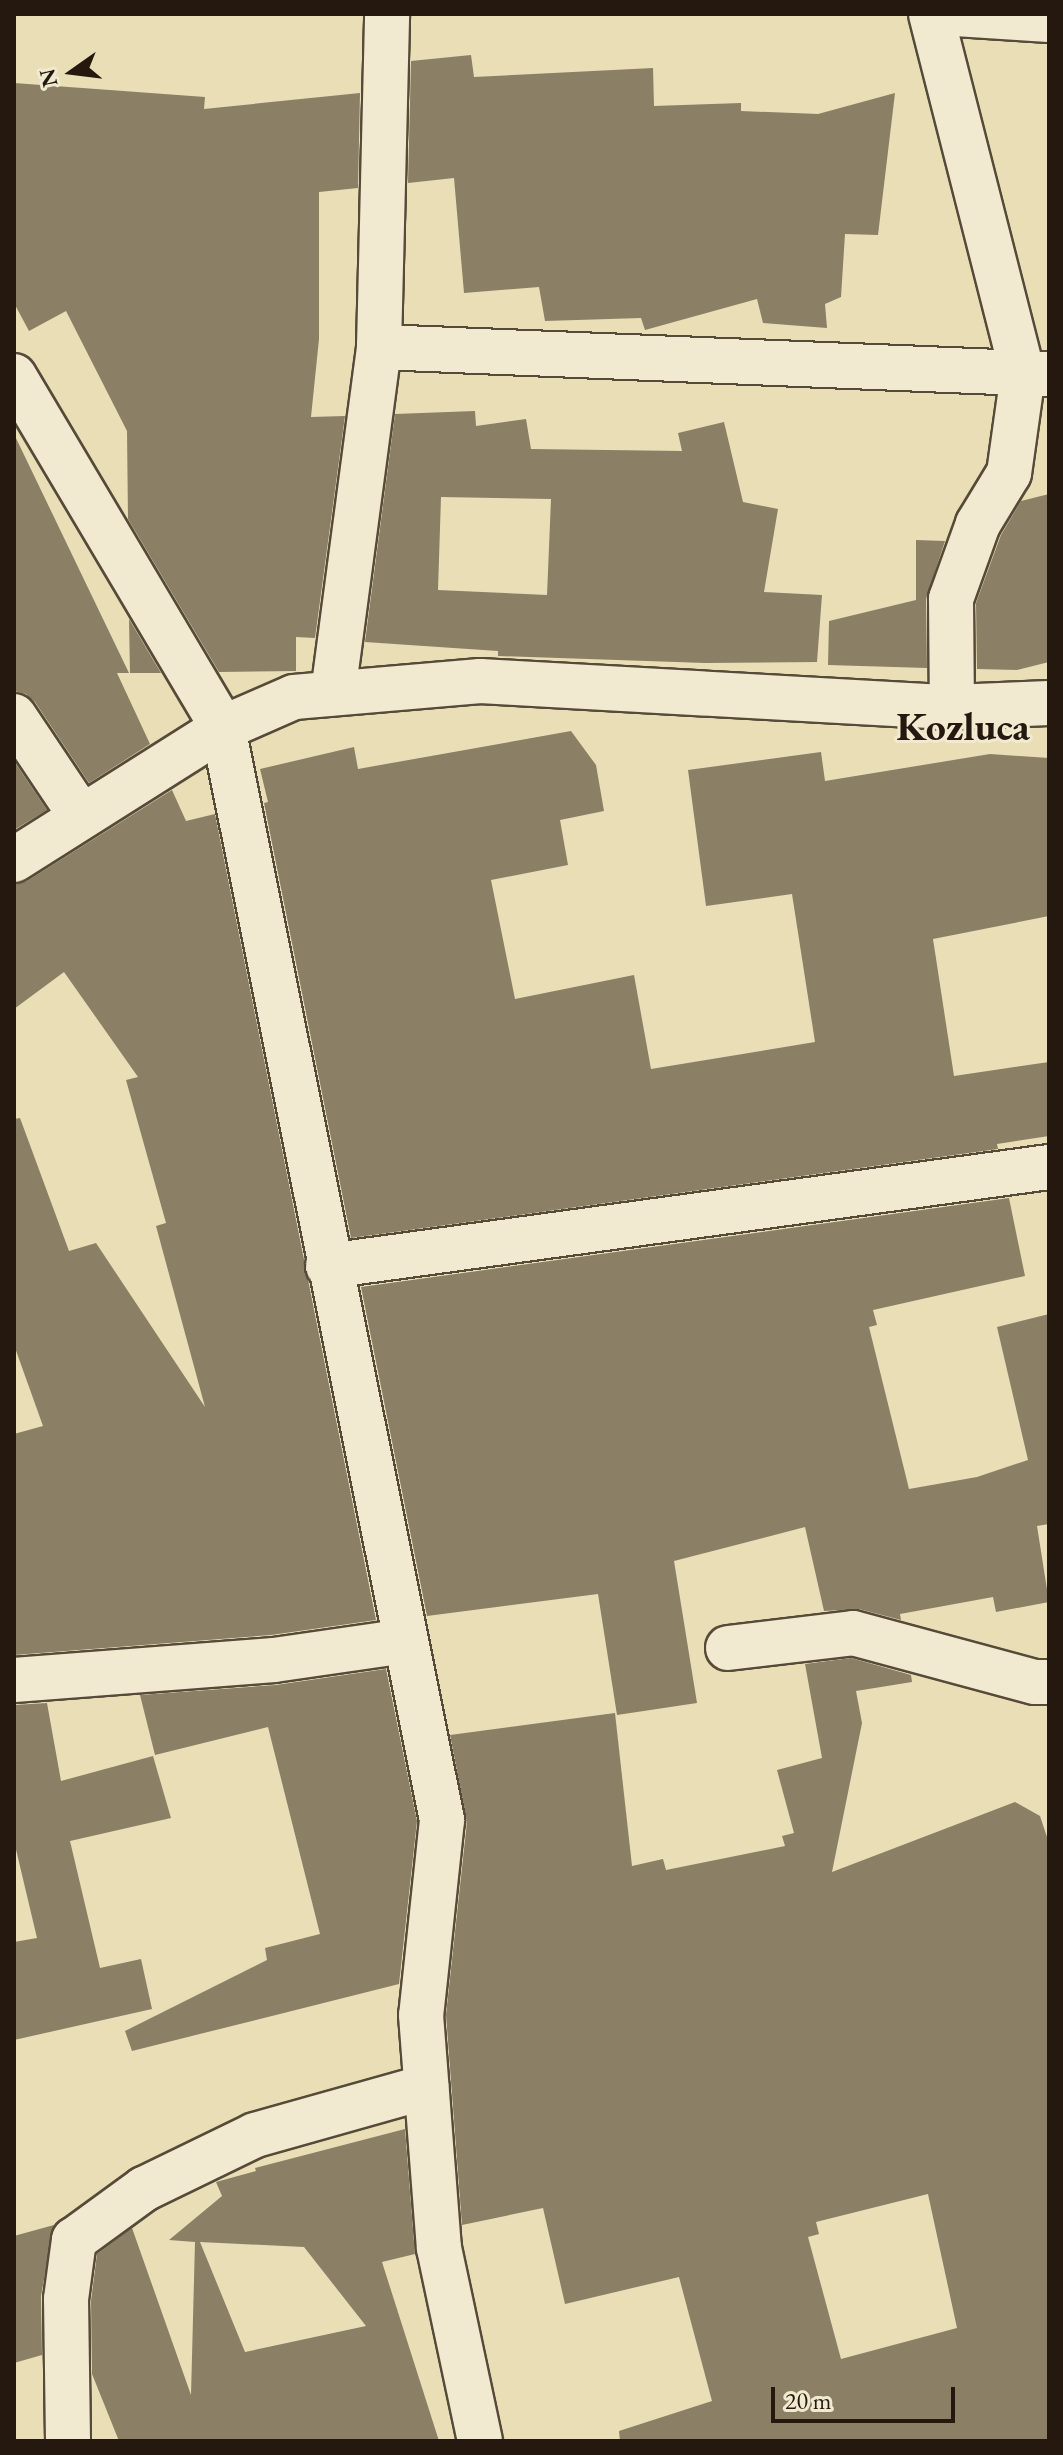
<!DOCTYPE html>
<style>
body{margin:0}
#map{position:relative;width:1063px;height:2455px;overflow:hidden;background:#eadeb6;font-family:"EB Garamond",serif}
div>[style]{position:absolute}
.building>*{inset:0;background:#8b7f66}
.roads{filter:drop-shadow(2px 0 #564a39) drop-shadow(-2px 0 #564a39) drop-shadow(0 2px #564a39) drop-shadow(0 -2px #564a39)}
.street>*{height:44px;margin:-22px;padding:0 22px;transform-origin:22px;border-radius:22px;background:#f1ead0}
span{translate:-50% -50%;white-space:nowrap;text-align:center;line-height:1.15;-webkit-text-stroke:6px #f1ead0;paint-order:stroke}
.district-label{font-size:40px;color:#24180f;font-weight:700}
.frame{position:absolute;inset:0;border:16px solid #24180f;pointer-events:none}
.north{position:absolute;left:32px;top:32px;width:80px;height:80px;-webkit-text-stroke:6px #f1ead0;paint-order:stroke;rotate:256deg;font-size:22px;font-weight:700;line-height:32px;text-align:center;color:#24180f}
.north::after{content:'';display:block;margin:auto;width:28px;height:36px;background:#24180f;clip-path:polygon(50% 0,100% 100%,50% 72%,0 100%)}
.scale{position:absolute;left:771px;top:2387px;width:184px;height:36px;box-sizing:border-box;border:4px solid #24180f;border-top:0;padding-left:10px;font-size:24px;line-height:28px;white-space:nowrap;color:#24180f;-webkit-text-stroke:6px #f1ead0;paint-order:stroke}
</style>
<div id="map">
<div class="building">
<i style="clip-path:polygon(471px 55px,474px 77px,653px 68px,654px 106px,741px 103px,741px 111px,818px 114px,895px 93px,878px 235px,845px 234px,841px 297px,825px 304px,827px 328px,763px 323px,757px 299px,645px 330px,641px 318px,545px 321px,539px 287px,464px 293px,454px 178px,408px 183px,411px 61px)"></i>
<i style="clip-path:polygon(14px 83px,205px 97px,204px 109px,360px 93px,358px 188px,319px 192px,319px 339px,311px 417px,345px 416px,315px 638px,296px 637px,296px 671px,219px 672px,128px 519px,127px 431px,66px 311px,29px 331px,14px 303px)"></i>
<i style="clip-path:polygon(evenodd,475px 411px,476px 426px,526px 419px,531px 449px,682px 451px,678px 433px,724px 422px,743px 502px,778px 509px,764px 592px,822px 595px,817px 662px,705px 663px,498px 656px,498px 651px,365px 642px,395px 414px,475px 411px,441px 497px,551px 499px,547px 595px,438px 590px,441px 497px)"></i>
<i style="clip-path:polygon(14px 434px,129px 673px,117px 673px,150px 744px,89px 783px,35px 702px,26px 694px,14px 691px)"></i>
<i style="clip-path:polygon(1049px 494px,1049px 662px,1017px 670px,977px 669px,976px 603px,1001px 535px,1021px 501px)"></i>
<i style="clip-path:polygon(916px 540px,945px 541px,926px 599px,927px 668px,828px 665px,829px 621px,916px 600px)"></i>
<i style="clip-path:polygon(129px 619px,161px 673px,130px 673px)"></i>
<i style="clip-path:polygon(571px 731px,596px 765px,604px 811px,560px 820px,568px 865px,491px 880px,515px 999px,634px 975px,651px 1069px,815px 1042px,792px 894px,706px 906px,688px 770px,821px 752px,825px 781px,990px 754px,1049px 758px,1049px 916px,933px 939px,954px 1076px,1049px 1062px,1049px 1136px,997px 1144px,998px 1149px,351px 1238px,264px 803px,268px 802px,260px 769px,354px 747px,358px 769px)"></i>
<i style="clip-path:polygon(14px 761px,47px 810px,14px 830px)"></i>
<i style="clip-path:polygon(172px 790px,186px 821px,215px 814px,376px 1620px,271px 1635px,14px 1655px,14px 1434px,43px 1426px,14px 1345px,14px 1119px,20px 1118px,69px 1251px,96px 1243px,205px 1407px,156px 1226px,166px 1223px,126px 1080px,138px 1077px,64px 972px,14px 1009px,14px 885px,27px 881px)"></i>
<i style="clip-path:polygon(1009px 1198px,1025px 1276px,873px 1310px,877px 1325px,869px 1327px,909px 1489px,977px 1477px,1028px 1460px,997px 1327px,1049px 1314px,1049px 1524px,1037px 1526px,1049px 1602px,996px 1612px,993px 1597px,900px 1614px,901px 1620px,859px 1609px,824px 1611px,805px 1527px,674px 1561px,697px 1703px,617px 1715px,598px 1594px,427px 1616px,361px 1287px)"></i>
<i style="clip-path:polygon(evenodd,851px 1658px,911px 1675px,912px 1682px,856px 1691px,862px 1723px,832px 1872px,1015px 1802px,1040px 1816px,1049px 1843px,1049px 2441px,620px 2441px,619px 2431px,712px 2401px,679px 2277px,565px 2304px,543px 2208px,462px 2225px,446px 2015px,467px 1822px,450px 1735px,615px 1713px,632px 1866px,663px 1859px,666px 1870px,785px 1846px,782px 1836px,794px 1833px,777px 1770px,822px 1758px,805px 1664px,851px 1658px,928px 2194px,957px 2328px,841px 2359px,808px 2237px,819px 2234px,816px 2222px,928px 2194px)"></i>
<i style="clip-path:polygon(386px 1669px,417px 1821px,399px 1984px,132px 2051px,125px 2031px,267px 1960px,265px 1948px,320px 1934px,268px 1727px,155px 1755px,140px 1695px,276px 1685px)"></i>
<i style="clip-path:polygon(47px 1703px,61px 1781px,153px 1756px,171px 1818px,70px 1841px,100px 1968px,141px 1959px,152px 2009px,14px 2040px,14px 1942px,37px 1938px,14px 1841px,14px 1705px)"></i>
<i style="clip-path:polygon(evenodd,405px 2129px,415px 2254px,382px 2262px,439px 2441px,119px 2441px,92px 2374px,91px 2301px,97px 2254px,132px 2228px,191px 2395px,195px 2242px,169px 2240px,222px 2196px,216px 2182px,256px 2171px,255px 2168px,405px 2129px,200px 2242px,304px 2247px,366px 2326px,245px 2352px,200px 2242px)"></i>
<i style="clip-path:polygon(54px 2225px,41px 2296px,42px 2355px,14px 2363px,14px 2236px)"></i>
</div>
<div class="roads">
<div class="street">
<i style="left:931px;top:14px;width:372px;rotate:75.7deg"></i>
<i style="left:1023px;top:374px;width:100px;rotate:98deg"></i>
<i style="left:1009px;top:473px;width:60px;rotate:121.3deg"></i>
<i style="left:978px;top:524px;width:80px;rotate:109.8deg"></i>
<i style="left:951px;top:599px;width:108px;rotate:89.5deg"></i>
<i style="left:956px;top:14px;width:93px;rotate:3.7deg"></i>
<i style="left:379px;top:347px;width:671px;rotate:2.31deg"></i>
<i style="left:14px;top:376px;width:409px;rotate:59.3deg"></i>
<i style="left:223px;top:728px;width:1114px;rotate:78.66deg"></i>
<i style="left:442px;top:1820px;width:196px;rotate:96.1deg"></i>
<i style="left:421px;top:2015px;width:234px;rotate:85.6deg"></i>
<i style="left:439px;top:2248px;width:197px;rotate:78deg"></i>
<i style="left:333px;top:693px;width:349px;rotate:-82.4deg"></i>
<i style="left:379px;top:347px;width:333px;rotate:-88.6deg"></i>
<i style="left:14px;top:716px;width:120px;rotate:56.2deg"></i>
<i style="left:14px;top:860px;width:247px;rotate:-32.3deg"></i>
<i style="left:223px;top:728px;width:77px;rotate:-23.6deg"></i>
<i style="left:294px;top:697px;width:187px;rotate:-4.9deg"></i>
<i style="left:480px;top:681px;width:473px;rotate:3.2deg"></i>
<i style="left:952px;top:707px;width:97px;rotate:-2.4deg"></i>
<i style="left:328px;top:1266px;width:728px;rotate:-7.82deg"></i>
<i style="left:728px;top:1648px;width:126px;rotate:-6.8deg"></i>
<i style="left:853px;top:1633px;width:188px;rotate:15.1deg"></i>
<i style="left:1035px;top:1682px;width:14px"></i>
<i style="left:14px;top:1680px;width:261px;rotate:-4.4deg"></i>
<i style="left:274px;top:1660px;width:133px;rotate:-8.2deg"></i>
<i style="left:68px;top:2441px;width:142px;rotate:-90.8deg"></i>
<i style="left:66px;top:2299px;width:60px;rotate:-82.3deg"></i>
<i style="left:74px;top:2240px;width:87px;rotate:-36.1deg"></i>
<i style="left:144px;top:2189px;width:123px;rotate:-25.9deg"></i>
<i style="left:255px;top:2135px;width:178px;rotate:-15.7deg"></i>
</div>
</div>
<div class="district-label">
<span style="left:963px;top:726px">Kozluca</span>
</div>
<div class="frame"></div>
<div class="north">N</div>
<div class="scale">20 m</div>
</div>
